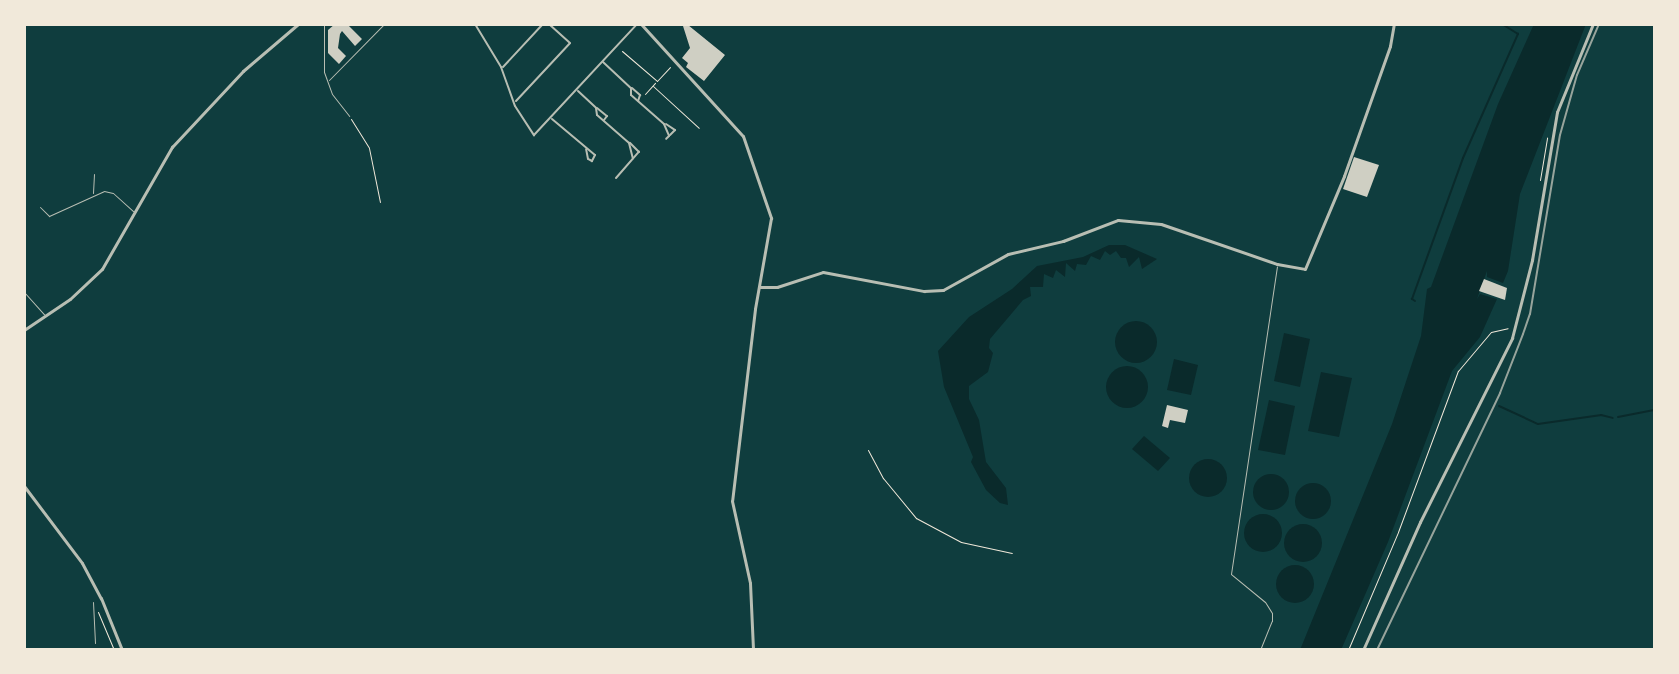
<!DOCTYPE html>
<style>
body{margin:0}
#map{position:relative;width:1679px;height:674px;overflow:hidden;background:#0f3d3e;font-family:"Roboto Condensed",sans-serif}
div>[style]{position:absolute}
.water>*{inset:0;background:#0a2a2b}
.round{border-radius:50%}
.stream>*{height:2px;margin:-1px;padding:0 1px;transform-origin:1px;border-radius:1px;background:#0a2a2b}
.building>*{inset:0;background:#cfcfc3}
.path>*{height:1px;margin:-0.5px;padding:0 0.5px;transform-origin:0.5px;border-radius:0.5px;background:#f1e9da}
.service>*{height:1px;margin:-0.5px;padding:0 0.5px;transform-origin:0.5px;border-radius:0.5px;background:#b8beb3}
.minor>*{height:2px;margin:-1px;padding:0 1px;transform-origin:1px;border-radius:1px;background:#b8beb3}
.tertiary>*{height:3px;margin:-1.5px;padding:0 1.5px;transform-origin:1.5px;border-radius:1.5px;background:#b8beb3}
.rail>*{height:2px;margin:-1px;padding:0 1px;transform-origin:1px;border-radius:1px;background:#97a49c}
span{translate:-50% -50%;white-space:nowrap;text-align:center;line-height:1.15;-webkit-text-stroke:8px #f1e9da;paint-order:stroke}
.frame{position:absolute;inset:0;border:26px solid #f1e9da;pointer-events:none}
</style>
<div id="map">
<div class="water">
<i style="clip-path:polygon(1534px 24px,1586px 24px,1520px 194px,1508px 271px,1503px 283px,1487px 277px,1487px 271px,1477px 299px,1480px 294px,1497px 299px,1480px 337px,1452px 371px,1388px 542px,1341px 650px,1300px 650px,1392px 424px,1421px 336px,1427px 289px,1431px 287px,1498px 104px)"></i>
<i style="clip-path:polygon(1109px 245px,1125px 245px,1157px 259px,1142px 269px,1139px 257px,1129px 267px,1126px 258px,1121px 258px,1116px 251px,1110px 255px,1105px 251px,1100px 260px,1091px 256px,1086px 265px,1077px 264px,1075px 271px,1066px 263px,1065px 277px,1056px 270px,1053px 278px,1044px 274px,1043px 287px,1030px 287px,1031px 296px,1023px 300px,990px 339px,989px 348px,993px 353px,988px 372px,969px 386px,969px 399px,979px 420px,986px 462px,1006px 488px,1008px 505px,1000px 503px,986px 490px,971px 462px,973px 457px,944px 387px,938px 351px,969px 317px,1012px 289px,1037px 266px,1083px 257px)"></i>
<i class="round" style="left:1115px;top:321px;width:42px;height:42px"></i>
<i style="clip-path:polygon(1284px 333px,1310px 339px,1300px 387px,1274px 381px)"></i>
<i style="clip-path:polygon(1174px 359px,1198px 365px,1191px 395px,1167px 390px)"></i>
<i class="round" style="left:1106px;top:366px;width:42px;height:42px"></i>
<i style="clip-path:polygon(1321px 372px,1352px 378px,1339px 437px,1308px 431px)"></i>
<i style="clip-path:polygon(1269px 400px,1295px 406px,1285px 455px,1258px 450px)"></i>
<i style="clip-path:polygon(1144px 436px,1170px 458px,1158px 471px,1132px 449px)"></i>
<i class="round" style="left:1189px;top:459px;width:38px;height:38px"></i>
<i class="round" style="left:1253px;top:474px;width:36px;height:36px"></i>
<i class="round" style="left:1295px;top:483px;width:36px;height:36px"></i>
<i class="round" style="left:1244px;top:514px;width:38px;height:38px"></i>
<i class="round" style="left:1284px;top:524px;width:38px;height:38px"></i>
<i class="round" style="left:1276px;top:565px;width:38px;height:38px"></i>
</div>
<div class="stream">
<i style="left:1415px;top:301px;width:4px;rotate:-146deg"></i>
<i style="left:1412px;top:299px;width:150px;rotate:-70.1deg"></i>
<i style="left:1463px;top:158px;width:136px;rotate:-66.1deg"></i>
<i style="left:1518px;top:34px;width:19px;rotate:-148deg"></i>
<i style="left:1499px;top:406px;width:43px;rotate:24.8deg"></i>
<i style="left:1538px;top:424px;width:64px;rotate:-8.1deg"></i>
<i style="left:1601px;top:415px;width:12px;rotate:14deg"></i>
<i style="left:1618px;top:417px;width:38px;rotate:-11deg"></i>
</div>
<div class="building">
<i style="clip-path:polygon(335px 24px,347px 24px,362px 39px,355px 46px,342px 31px,340px 34px,338px 48px,346px 56px,339px 64px,328px 53px,328px 30px)"></i>
<i style="clip-path:polygon(688px 25px,725px 55px,704px 81px,686px 67px,688px 63px,682px 58px,690px 48px,683px 26px)"></i>
<i style="clip-path:polygon(1354px 157px,1379px 165px,1367px 197px,1343px 189px)"></i>
<i style="clip-path:polygon(1484px 279px,1507px 288px,1505px 300px,1479px 291px)"></i>
<i style="clip-path:polygon(1167px 405px,1188px 410px,1185px 423px,1170px 420px,1168px 428px,1162px 426px)"></i>
</div>
<div class="path">
<i style="left:622px;top:51px;width:46px;rotate:40.6deg"></i>
<i style="left:657px;top:81px;width:19px;rotate:-47deg"></i>
<i style="left:653px;top:86px;width:62px;rotate:42.4deg"></i>
<i style="left:645px;top:94px;width:15px;rotate:-48deg"></i>
<i style="left:351px;top:119px;width:34px;rotate:58deg"></i>
<i style="left:369px;top:148px;width:55px;rotate:78.5deg"></i>
<i style="left:1540px;top:180px;width:43px;rotate:-80.5deg"></i>
<i style="left:868px;top:450px;width:32px;rotate:62deg"></i>
<i style="left:883px;top:478px;width:52px;rotate:50.5deg"></i>
<i style="left:916px;top:518px;width:51px;rotate:28.1deg"></i>
<i style="left:961px;top:542px;width:52px;rotate:12.2deg"></i>
<i style="left:98px;top:612px;width:41px;rotate:67.2deg"></i>
<i style="left:1348px;top:650px;width:128px;rotate:-67deg"></i>
<i style="left:1398px;top:532px;width:172px;rotate:-69.6deg"></i>
<i style="left:1458px;top:371px;width:51px;rotate:-49.8deg"></i>
<i style="left:1491px;top:332px;width:17px;rotate:-13deg"></i>
</div>
<div class="service">
<i style="left:324px;top:24px;width:48px;rotate:90deg"></i>
<i style="left:324px;top:72px;width:23px;rotate:70deg"></i>
<i style="left:332px;top:94px;width:28px;rotate:52deg"></i>
<i style="left:329px;top:80px;width:78px;rotate:-45.5deg"></i>
<i style="left:93px;top:193px;width:19px;rotate:-87deg"></i>
<i style="left:40px;top:207px;width:13px;rotate:45deg"></i>
<i style="left:49px;top:216px;width:60px;rotate:-24.4deg"></i>
<i style="left:104px;top:191px;width:9px;rotate:13deg"></i>
<i style="left:113px;top:193px;width:27px;rotate:42deg"></i>
<i style="left:24px;top:292px;width:30px;rotate:48deg"></i>
<i style="left:93px;top:602px;width:41px;rotate:87.2deg"></i>
<i style="left:1260px;top:650px;width:31px;rotate:-68deg"></i>
<i style="left:1272px;top:621px;width:8px;rotate:-90deg"></i>
<i style="left:1272px;top:613px;width:13px;rotate:-122deg"></i>
<i style="left:1265px;top:602px;width:44px;rotate:-140.5deg"></i>
<i style="left:1231px;top:574px;width:311px;rotate:-81.5deg"></i>
</div>
<div class="minor">
<i style="left:475px;top:24px;width:50px;rotate:58.8deg"></i>
<i style="left:501px;top:67px;width:41px;rotate:70.3deg"></i>
<i style="left:515px;top:106px;width:35px;rotate:57deg"></i>
<i style="left:534px;top:135px;width:151px;rotate:-47.1deg"></i>
<i style="left:603px;top:62px;width:38px;rotate:43deg"></i>
<i style="left:631px;top:88px;width:7px;rotate:90deg"></i>
<i style="left:631px;top:95px;width:44px;rotate:41.3deg"></i>
<i style="left:664px;top:124px;width:13px;rotate:67deg"></i>
<i style="left:669px;top:136px;width:4px;rotate:135deg"></i>
<i style="left:503px;top:67px;width:59px;rotate:-47.1deg"></i>
<i style="left:632px;top:88px;width:11px;rotate:41deg"></i>
<i style="left:640px;top:95px;width:6px;rotate:108deg"></i>
<i style="left:578px;top:91px;width:25px;rotate:43deg"></i>
<i style="left:596px;top:108px;width:7px;rotate:82deg"></i>
<i style="left:597px;top:115px;width:43px;rotate:41.2deg"></i>
<i style="left:629px;top:143px;width:16px;rotate:76deg"></i>
<i style="left:516px;top:101px;width:79px;rotate:-47deg"></i>
<i style="left:570px;top:43px;width:28px;rotate:-138deg"></i>
<i style="left:597px;top:108px;width:13px;rotate:39deg"></i>
<i style="left:607px;top:116px;width:5px;rotate:127deg"></i>
<i style="left:552px;top:119px;width:56px;rotate:39.9deg"></i>
<i style="left:595px;top:155px;width:7px;rotate:117deg"></i>
<i style="left:592px;top:161px;width:4px;rotate:-153deg"></i>
<i style="left:588px;top:159px;width:10px;rotate:-101deg"></i>
<i style="left:666px;top:124px;width:11px;rotate:34deg"></i>
<i style="left:675px;top:130px;width:7px;rotate:135deg"></i>
<i style="left:616px;top:178px;width:35px;rotate:-49deg"></i>
<i style="left:639px;top:152px;width:13px;rotate:-135deg"></i>
</div>
<div class="tertiary">
<i style="left:641px;top:24px;width:151px;rotate:47.7deg"></i>
<i style="left:743px;top:136px;width:87px;rotate:71.1deg"></i>
<i style="left:771px;top:218px;width:92px;rotate:100deg"></i>
<i style="left:755px;top:309px;width:193px;rotate:96.8deg"></i>
<i style="left:732px;top:501px;width:84px;rotate:77.6deg"></i>
<i style="left:750px;top:583px;width:67px;rotate:87.4deg"></i>
<i style="left:760px;top:287px;width:17px"></i>
<i style="left:777px;top:287px;width:48px;rotate:-18.1deg"></i>
<i style="left:823px;top:272px;width:103px;rotate:10.7deg"></i>
<i style="left:924px;top:291px;width:19px;rotate:-3deg"></i>
<i style="left:943px;top:290px;width:74px;rotate:-29deg"></i>
<i style="left:1008px;top:254px;width:57px;rotate:-13.3deg"></i>
<i style="left:1063px;top:241px;width:59px;rotate:-20.9deg"></i>
<i style="left:1118px;top:220px;width:43px;rotate:5.3deg"></i>
<i style="left:1161px;top:224px;width:123px;rotate:19deg"></i>
<i style="left:1277px;top:264px;width:28px;rotate:10deg"></i>
<i style="left:1305px;top:269px;width:101px;rotate:-67.2deg"></i>
<i style="left:1344px;top:176px;width:138px;rotate:-70.5deg"></i>
<i style="left:1390px;top:46px;width:22px;rotate:-80deg"></i>
<i style="left:24px;top:330px;width:55px;rotate:-34deg"></i>
<i style="left:70px;top:299px;width:44px;rotate:-43.2deg"></i>
<i style="left:102px;top:269px;width:141px;rotate:-60.2deg"></i>
<i style="left:172px;top:147px;width:104px;rotate:-46.9deg"></i>
<i style="left:243px;top:71px;width:72px;rotate:-40.5deg"></i>
<i style="left:24px;top:486px;width:96px;rotate:53deg"></i>
<i style="left:82px;top:563px;width:40px;rotate:62deg"></i>
<i style="left:101px;top:598px;width:56px;rotate:68deg"></i>
<i style="left:1363px;top:650px;width:140px;rotate:-66deg"></i>
<i style="left:1420px;top:522px;width:206px;rotate:-63.4deg"></i>
<i style="left:1512px;top:338px;width:81px;rotate:-75.6deg"></i>
<i style="left:1532px;top:260px;width:150px;rotate:-80.4deg"></i>
<i style="left:1557px;top:112px;width:95px;rotate:-67.8deg"></i>
</div>
<div class="rail">
<i style="left:1377px;top:650px;width:285px;rotate:-64.4deg"></i>
<i style="left:1500px;top:393px;width:63px;rotate:-68.7deg"></i>
<i style="left:1523px;top:334px;width:21px;rotate:-71deg"></i>
<i style="left:1530px;top:314px;width:181px;rotate:-80.5deg"></i>
<i style="left:1560px;top:135px;width:62px;rotate:-74.2deg"></i>
<i style="left:1577px;top:75px;width:56px;rotate:-66.7deg"></i>
</div>
<div class="frame"></div>
</div>
